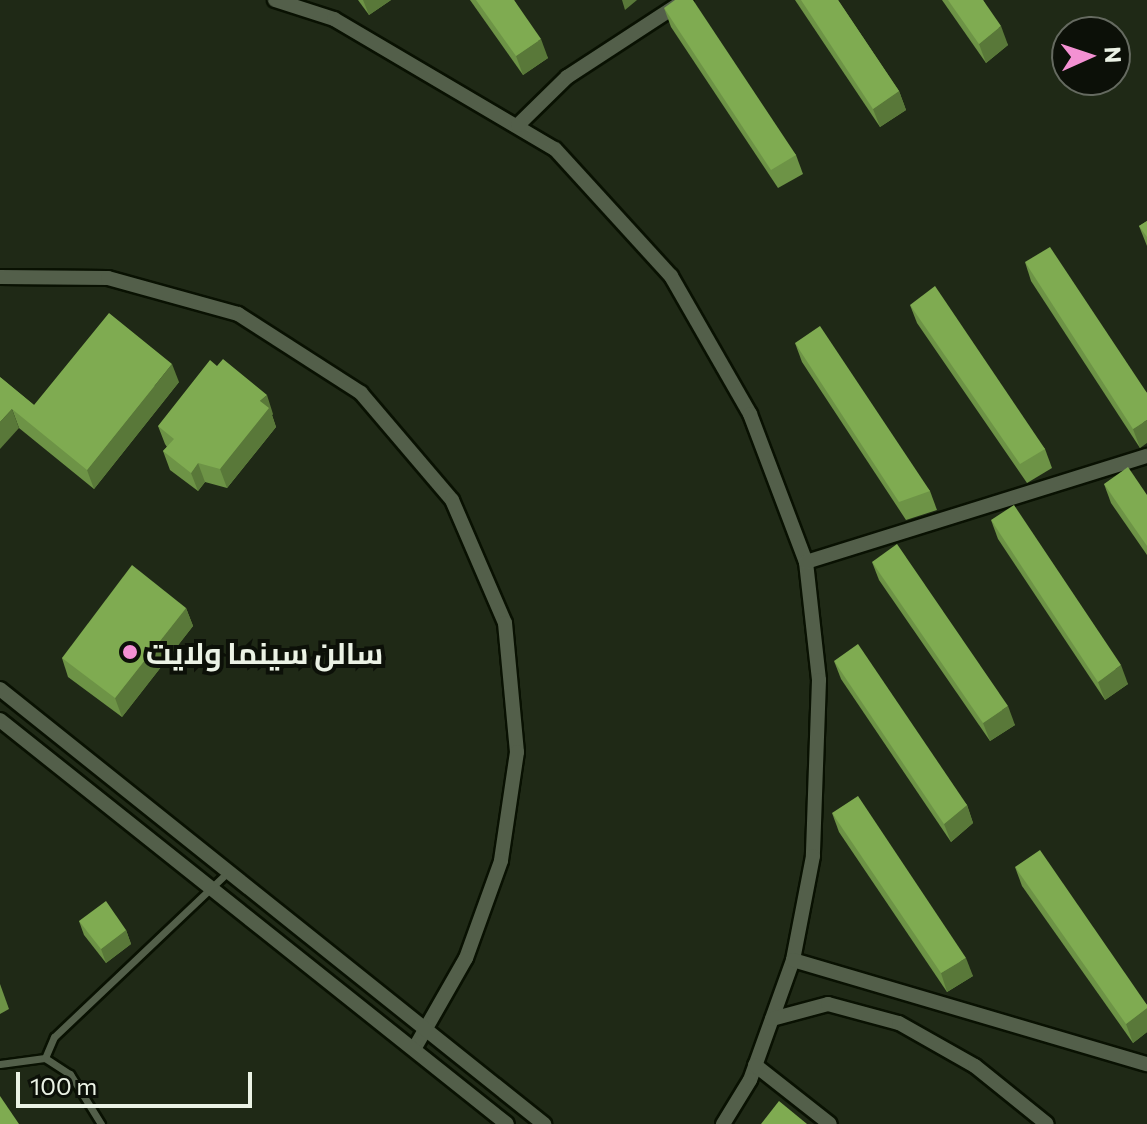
<!DOCTYPE html>
<meta charset="utf-8">
<style>
body{margin:0}
#map{position:relative;width:1147px;height:1124px;overflow:hidden;background:#1f2916;font-family:Commissioner,Cairo,sans-serif}
div>[style]{position:absolute}
.roads{filter:drop-shadow(2px 0 #091102) drop-shadow(-2px 0 #091102) drop-shadow(0 2px #091102) drop-shadow(0 -2px #091102)}
.lane>*{height:7px;margin:-3.5px;padding:0 3.5px;transform-origin:3.5px;border-radius:3.5px;background:#535f4a}
.street>*{height:14px;margin:-7px;padding:0 7px;transform-origin:7px;border-radius:7px;background:#535f4a}
.wall>*{inset:0;background:#6d9346}
.shaded-wall>*{inset:0;background:#597839}
.building>*{inset:0;background:#7fab51}
.dots>*{width:22px;height:22px;translate:-50% -50%;box-sizing:border-box;border:4px solid #0c1008;border-radius:50%}
span{translate:-50% -50%;white-space:nowrap;text-align:center;line-height:1.15;-webkit-text-stroke:8px #0c1008;paint-order:stroke}
.poi-label{font-size:30px;color:#ebf2e5;font-weight:700}
.left{translate:0 -50%;text-align:left}
.north{position:absolute;left:1051px;top:16px;width:80px;height:80px;box-sizing:border-box;background:#0c1008;border:2px solid #656a60;border-radius:50%;rotate:87deg;font-size:22px;font-weight:700;line-height:32px;text-align:center;color:#ebf2e5}
.north::after{content:'';display:block;margin:auto;width:28px;height:36px;background:#f491d3;clip-path:polygon(50% 0,100% 100%,50% 72%,0 100%)}
.scale{position:absolute;left:16px;top:1072px;width:236px;height:36px;box-sizing:border-box;border:4px solid #ebf2e5;border-top:0;padding-left:10px;font-size:24px;line-height:28px;white-space:nowrap;color:#ebf2e5;-webkit-text-stroke:6px #0c1008;paint-order:stroke}
</style>
<div id="map">
<div class="roads">
<div class="lane">
<i style="left:45px;top:1058px;width:23px;rotate:-67deg"></i>
<i style="left:54px;top:1037px;width:238px;rotate:-43.5deg"></i>
<i style="left:0;top:1064px;width:45px;rotate:-7.6deg"></i>
<i style="left:45px;top:1058px;width:30px;rotate:33deg"></i>
<i style="left:70px;top:1074px;width:59px;rotate:58.2deg"></i>
</div>
<div class="street">
<i style="left:275px;top:0;width:62px;rotate:17.9deg"></i>
<i style="left:334px;top:19px;width:256px;rotate:30.5deg"></i>
<i style="left:555px;top:149px;width:172px;rotate:47.6deg"></i>
<i style="left:671px;top:276px;width:159px;rotate:60.2deg"></i>
<i style="left:750px;top:414px;width:158px;rotate:69.3deg"></i>
<i style="left:806px;top:562px;width:119px;rotate:83.7deg"></i>
<i style="left:819px;top:680px;width:176px;rotate:92deg"></i>
<i style="left:813px;top:856px;width:106px;rotate:100.9deg"></i>
<i style="left:793px;top:960px;width:127px;rotate:109.7deg"></i>
<i style="left:750px;top:1080px;width:52px;rotate:121.5deg"></i>
<i style="left:518px;top:125px;width:69px;rotate:-44.4deg"></i>
<i style="left:567px;top:77px;width:141px;rotate:-33.1deg"></i>
<i style="left:0;top:277px;width:108px;rotate:0.5deg"></i>
<i style="left:108px;top:278px;width:135px;rotate:15.5deg"></i>
<i style="left:238px;top:314px;width:146px;rotate:32.7deg"></i>
<i style="left:361px;top:393px;width:140px;rotate:49.6deg"></i>
<i style="left:452px;top:500px;width:134px;rotate:66.7deg"></i>
<i style="left:505px;top:623px;width:130px;rotate:84.7deg"></i>
<i style="left:517px;top:752px;width:110px;rotate:98.4deg"></i>
<i style="left:501px;top:861px;width:103px;rotate:109.8deg"></i>
<i style="left:466px;top:958px;width:105px;rotate:119.7deg"></i>
<i style="left:806px;top:562px;width:357px;rotate:-17.3deg"></i>
<i style="left:0;top:689px;width:697px;rotate:38.65deg"></i>
<i style="left:0;top:720px;width:648px;rotate:38.55deg"></i>
<i style="left:793px;top:960px;width:369px;rotate:16.4deg"></i>
<i style="left:772px;top:1019px;width:58px;rotate:-15deg"></i>
<i style="left:828px;top:1004px;width:73px;rotate:15deg"></i>
<i style="left:899px;top:1023px;width:87px;rotate:29.5deg"></i>
<i style="left:975px;top:1066px;width:92px;rotate:38.9deg"></i>
<i style="left:755px;top:1065px;width:95px;rotate:38.2deg"></i>
</div>
</div>
<div class="wall">
<i style="clip-path:polygon(358px 0,391px 0,369px 15px)"></i>
<i style="clip-path:polygon(470px 0,514px 0,548px 58px,523px 75px)"></i>
<i style="clip-path:polygon(795px 0,838px 0,899px 91px,906px 110px,880px 127px)"></i>
<i style="clip-path:polygon(942px 0,983px 0,1008px 45px,986px 63px)"></i>
<i style="clip-path:polygon(664px 8px,796px 155px,803px 174px,778px 188px,671px 27px)"></i>
<i style="clip-path:polygon(1147px 221px,1147px 246px,1139px 226px)"></i>
<i style="clip-path:polygon(1025px 262px,1147px 393px,1140px 448px,1031px 281px)"></i>
<i style="clip-path:polygon(910px 305px,1045px 449px,1052px 468px,1027px 483px,917px 323px)"></i>
<i style="clip-path:polygon(795px 343px,930px 491px,937px 510px,906px 520px,802px 362px)"></i>
<i style="clip-path:polygon(0 377px,34px 405px,179px 382px,94px 489px,19px 428px)"></i>
<i style="clip-path:polygon(273px 414px,272px 415px,276px 427px,227px 488px,205px 482px,198px 491px,170px 470px,163px 451px,167px 447px,165px 444px,158px 426px)"></i>
<i style="clip-path:polygon(1104px 484px,1147px 495px,1147px 555px,1111px 503px)"></i>
<i style="clip-path:polygon(991px 520px,1128px 684px,1105px 700px,998px 539px)"></i>
<i style="clip-path:polygon(872px 562px,1015px 725px,990px 741px,879px 580px)"></i>
<i style="clip-path:polygon(186px 608px,193px 626px,122px 717px,68px 677px,62px 658px)"></i>
<i style="clip-path:polygon(834px 661px,967px 805px,973px 823px,951px 842px,841px 679px)"></i>
<i style="clip-path:polygon(832px 813px,973px 976px,947px 992px,839px 832px)"></i>
<i style="clip-path:polygon(1015px 867px,1147px 1005px,1147px 1032px,1133px 1043px,1022px 886px)"></i>
<i style="clip-path:polygon(79px 921px,126px 930px,131px 944px,106px 963px,84px 935px)"></i>
<i style="clip-path:polygon(0 984px,9px 1009px,0 1014px)"></i>
</div>
<div class="shaded-wall">
<i style="clip-path:polygon(363px 0,391px 0,369px 15px)"></i>
<i style="clip-path:polygon(622px 0,637px 0,625px 10px)"></i>
<i style="clip-path:polygon(1001px 26px,1008px 45px,986px 63px,979px 44px)"></i>
<i style="clip-path:polygon(541px 39px,548px 58px,523px 75px,516px 56px)"></i>
<i style="clip-path:polygon(899px 91px,906px 110px,880px 127px,873px 109px)"></i>
<i style="clip-path:polygon(172px 364px,179px 382px,94px 489px,87px 470px)"></i>
<i style="clip-path:polygon(267px 395px,273px 414px,272px 415px,276px 427px,227px 488px,220px 469px,260px 401px)"></i>
<i style="clip-path:polygon(12px 409px,19px 428px,0 449px,0 422px)"></i>
<i style="clip-path:polygon(1147px 420px,1147px 443px,1140px 448px,1133px 429px)"></i>
<i style="clip-path:polygon(198px 463px,205px 482px,198px 491px,191px 473px)"></i>
<i style="clip-path:polygon(186px 608px,193px 626px,122px 717px,115px 698px)"></i>
<i style="clip-path:polygon(1121px 665px,1128px 684px,1105px 700px,1098px 682px)"></i>
<i style="clip-path:polygon(1008px 706px,1015px 725px,990px 741px,983px 723px)"></i>
<i style="clip-path:polygon(967px 805px,973px 823px,951px 842px,944px 824px)"></i>
<i style="clip-path:polygon(126px 930px,131px 944px,106px 963px,101px 949px)"></i>
<i style="clip-path:polygon(966px 958px,973px 976px,947px 992px,941px 973px)"></i>
<i style="clip-path:polygon(1147px 1008px,1147px 1032px,1133px 1043px,1126px 1024px)"></i>
</div>
<div class="building">
<i style="clip-path:polygon(476px 0,514px 0,541px 39px,516px 56px)"></i>
<i style="clip-path:polygon(675px 0,693px 0,796px 155px,771px 170px,664px 8px)"></i>
<i style="clip-path:polygon(801px 0,838px 0,899px 91px,873px 109px)"></i>
<i style="clip-path:polygon(948px 0,983px 0,1001px 26px,979px 44px)"></i>
<i style="clip-path:polygon(1147px 221px,1147px 237px,1139px 226px)"></i>
<i style="clip-path:polygon(1050px 247px,1147px 393px,1147px 420px,1133px 429px,1025px 262px)"></i>
<i style="clip-path:polygon(935px 286px,1045px 449px,1020px 464px,910px 305px)"></i>
<i style="clip-path:polygon(109px 313px,172px 364px,87px 470px,12px 409px,0 422px,0 377px,34px 405px)"></i>
<i style="clip-path:polygon(820px 326px,930px 491px,899px 502px,795px 343px)"></i>
<i style="clip-path:polygon(223px 359px,267px 395px,260px 401px,269px 408px,220px 469px,198px 463px,191px 473px,163px 451px,174px 439px,158px 426px,210px 360px,217px 366px)"></i>
<i style="clip-path:polygon(1128px 467px,1147px 495px,1147px 546px,1104px 484px)"></i>
<i style="clip-path:polygon(1014px 505px,1121px 665px,1098px 682px,991px 520px)"></i>
<i style="clip-path:polygon(897px 544px,1008px 706px,983px 723px,872px 562px)"></i>
<i style="clip-path:polygon(132px 565px,186px 608px,115px 698px,62px 658px)"></i>
<i style="clip-path:polygon(858px 644px,967px 805px,944px 824px,834px 661px)"></i>
<i style="clip-path:polygon(858px 796px,966px 958px,941px 973px,832px 813px)"></i>
<i style="clip-path:polygon(1040px 850px,1147px 1005px,1147px 1008px,1126px 1024px,1015px 867px)"></i>
<i style="clip-path:polygon(106px 901px,126px 930px,101px 949px,79px 921px)"></i>
<i style="clip-path:polygon(0 1096px,19px 1124px,0 1124px)"></i>
<i style="clip-path:polygon(779px 1101px,807px 1124px,761px 1124px)"></i>
</div>
<div class="dots">
<i style="left:130px;top:652px;background:#f491d3"></i>
</div>
<div class="poi-label">
<span class="left" style="left:146px;top:652px">سالن سینما ولایت</span>
</div>
<div class="north">N</div>
<div class="scale">100 m</div>
</div>
